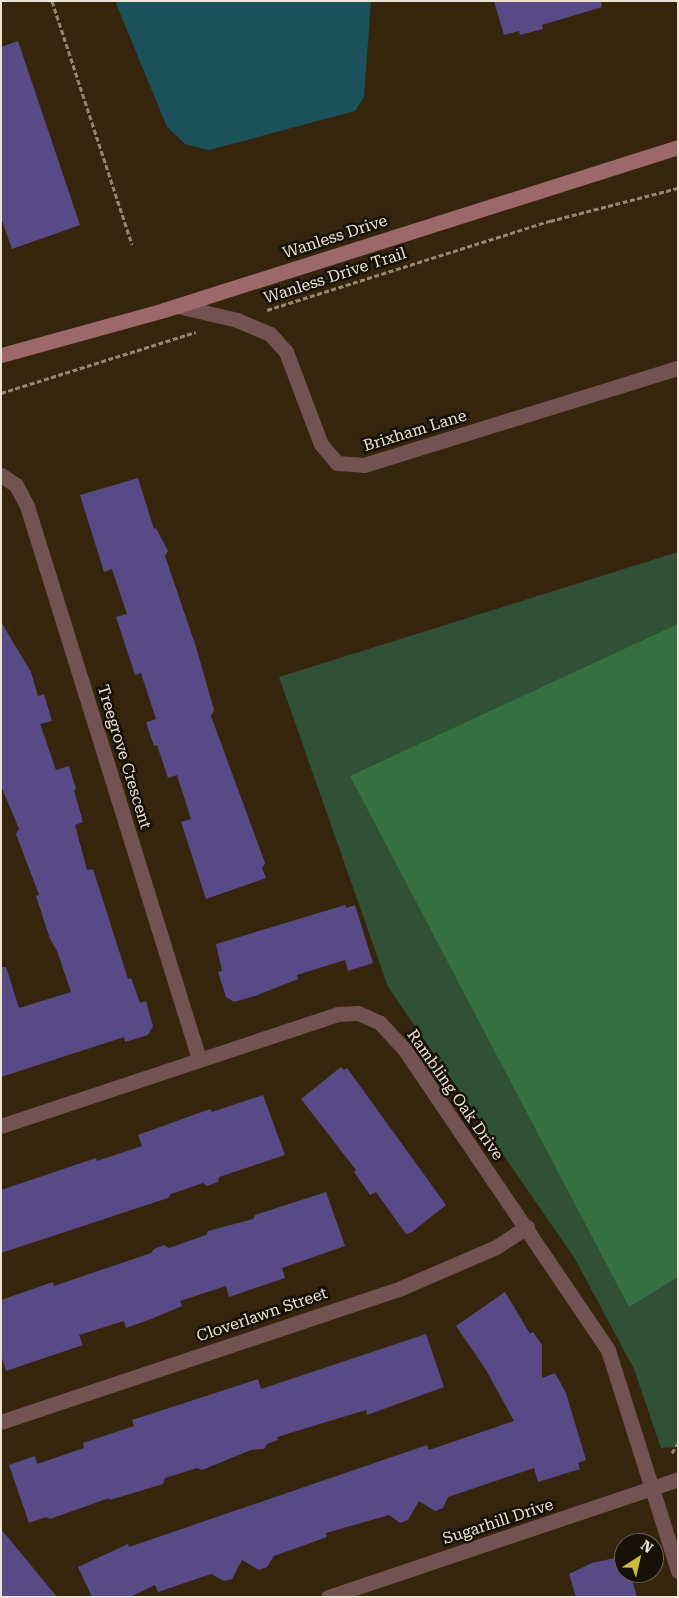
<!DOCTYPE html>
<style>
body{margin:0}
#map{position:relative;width:679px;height:1598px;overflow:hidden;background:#36250d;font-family:"Roboto Serif",serif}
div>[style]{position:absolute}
.green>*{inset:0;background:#305136}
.forest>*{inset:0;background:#357041}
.water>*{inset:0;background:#1a515b}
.building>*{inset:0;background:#584a87}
.path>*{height:3px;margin-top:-1.5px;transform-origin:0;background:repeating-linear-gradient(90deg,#948673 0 5px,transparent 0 7.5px)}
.street>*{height:15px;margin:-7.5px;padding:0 7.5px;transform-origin:7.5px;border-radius:7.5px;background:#735252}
.secondary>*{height:15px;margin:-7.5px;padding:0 7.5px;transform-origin:7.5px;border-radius:7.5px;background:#9c6869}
span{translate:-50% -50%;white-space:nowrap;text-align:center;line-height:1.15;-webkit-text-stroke:5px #171006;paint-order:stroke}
.street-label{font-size:16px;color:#ede3d4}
.frame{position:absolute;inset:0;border:2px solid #ede3d4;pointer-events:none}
.north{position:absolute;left:614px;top:1533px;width:50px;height:50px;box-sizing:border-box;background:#171006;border:1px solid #6d6458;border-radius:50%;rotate:35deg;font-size:14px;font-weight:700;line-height:20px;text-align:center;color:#ede3d4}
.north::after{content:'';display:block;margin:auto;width:18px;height:22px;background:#c8bb3b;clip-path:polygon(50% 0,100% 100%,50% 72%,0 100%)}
</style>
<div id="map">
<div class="green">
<i style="clip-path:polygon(678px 552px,678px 1447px,661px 1448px,634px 1369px,575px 1259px,388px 987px,279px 677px)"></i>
</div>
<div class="forest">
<i style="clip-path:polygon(678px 624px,678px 1277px,629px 1307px,350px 776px)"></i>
</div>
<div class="water">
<i style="clip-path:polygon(115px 1px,371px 1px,364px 97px,355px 111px,209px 150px,185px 144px,167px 127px)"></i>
</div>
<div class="building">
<i style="clip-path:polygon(494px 1px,601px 1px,602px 7px,542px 25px,543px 29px,520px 35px,519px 31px,504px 35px)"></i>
<i style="clip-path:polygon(18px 41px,80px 225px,12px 249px,1px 218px,1px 47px)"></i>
<i style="clip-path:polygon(138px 478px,154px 529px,156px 528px,168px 551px,165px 556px,196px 647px,214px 710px,211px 716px,265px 863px,262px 868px,266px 878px,206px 899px,181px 822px,191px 819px,177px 775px,168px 778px,157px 745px,154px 746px,146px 722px,156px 719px,141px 673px,135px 675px,116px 617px,127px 614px,112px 569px,104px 572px,80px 495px)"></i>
<i style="clip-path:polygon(1px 622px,31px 672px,38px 696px,44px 694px,52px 721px,40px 724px,56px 770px,69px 766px,76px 789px,74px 790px,83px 822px,75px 825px,87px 870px,93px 869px,128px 979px,131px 978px,140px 1003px,146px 1001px,153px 1026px,148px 1035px,125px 1042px,124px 1037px,1px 1077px,1px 967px,6px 967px,19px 1008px,71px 992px,57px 951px,50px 939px,36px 896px,39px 895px,16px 834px,19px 829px,1px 786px)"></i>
<i style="clip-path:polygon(345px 905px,346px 908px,355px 905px,373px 963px,348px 971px,345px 960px,297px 975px,298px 979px,255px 996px,234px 1002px,226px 997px,218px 972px,222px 971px,216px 944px)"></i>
<i style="clip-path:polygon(341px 1067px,344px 1070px,347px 1068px,446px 1205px,412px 1232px,406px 1234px,376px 1192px,370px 1195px,354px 1172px,356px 1170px,301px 1099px)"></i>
<i style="clip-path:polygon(263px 1095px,285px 1155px,219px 1177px,218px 1182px,207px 1186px,203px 1183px,171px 1194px,168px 1198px,1px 1253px,1px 1190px,96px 1158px,97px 1161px,142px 1146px,138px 1135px,210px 1109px,212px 1112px)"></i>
<i style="clip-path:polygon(326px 1192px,345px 1246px,282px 1268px,285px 1278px,229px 1297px,226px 1286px,180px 1301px,182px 1306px,151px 1319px,126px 1328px,124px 1321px,79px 1335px,83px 1345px,6px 1371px,1px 1355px,1px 1300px,53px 1282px,54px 1286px,151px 1253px,154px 1249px,164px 1245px,169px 1248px,206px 1235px,208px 1231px,253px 1219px,255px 1215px)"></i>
<i style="clip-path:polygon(505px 1292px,530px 1334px,533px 1332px,542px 1345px,542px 1378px,555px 1373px,566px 1393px,586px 1460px,578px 1463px,580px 1469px,538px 1482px,534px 1468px,448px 1497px,443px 1508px,435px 1511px,419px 1501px,408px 1520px,400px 1523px,389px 1515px,326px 1533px,327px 1537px,274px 1556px,267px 1567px,259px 1570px,242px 1560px,232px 1579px,224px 1581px,211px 1574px,158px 1592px,155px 1585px,130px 1597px,92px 1597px,78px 1567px,128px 1544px,129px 1547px,427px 1445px,429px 1450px,514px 1421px,486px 1370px,456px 1326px)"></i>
<i style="clip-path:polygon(426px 1334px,444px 1387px,367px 1415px,366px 1410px,277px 1437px,278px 1440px,267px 1444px,264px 1449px,251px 1450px,202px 1470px,197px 1468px,165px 1478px,163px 1484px,110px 1500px,109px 1498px,50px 1519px,46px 1517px,29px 1523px,9px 1465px,35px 1456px,37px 1464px,84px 1448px,83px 1443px,134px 1426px,132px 1420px,258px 1379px,261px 1389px)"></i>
<i style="clip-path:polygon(1px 1529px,57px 1597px,1px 1597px)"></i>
<i style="clip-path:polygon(624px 1556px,624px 1573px,630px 1573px,637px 1597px,576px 1597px,569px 1574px,592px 1563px)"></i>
</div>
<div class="path">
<i style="left:52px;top:1px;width:256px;rotate:71.8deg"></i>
<i style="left:267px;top:310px;width:297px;rotate:-17.5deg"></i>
<i style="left:550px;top:221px;width:132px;rotate:-14.5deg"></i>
<i style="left:1px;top:393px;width:204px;rotate:-17.4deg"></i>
<i style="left:672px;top:1453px;width:12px;rotate:-59deg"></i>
</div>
<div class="street">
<i style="left:178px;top:306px;width:61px;rotate:13.3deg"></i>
<i style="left:237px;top:320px;width:36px;rotate:23deg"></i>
<i style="left:270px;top:334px;width:24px;rotate:48deg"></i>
<i style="left:286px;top:352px;width:98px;rotate:69.2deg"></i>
<i style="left:321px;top:444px;width:25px;rotate:50deg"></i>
<i style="left:337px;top:463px;width:27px;rotate:4deg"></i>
<i style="left:364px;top:465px;width:329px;rotate:-17.2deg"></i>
<i style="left:1px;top:475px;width:18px;rotate:34deg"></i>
<i style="left:16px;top:485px;width:24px;rotate:62deg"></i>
<i style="left:27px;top:506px;width:579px;rotate:72.72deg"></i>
<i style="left:1px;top:1126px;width:354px;rotate:-18.4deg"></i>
<i style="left:337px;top:1014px;width:21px;rotate:-3deg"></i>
<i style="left:358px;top:1013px;width:24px;rotate:24deg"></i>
<i style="left:380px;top:1023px;width:37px;rotate:47deg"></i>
<i style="left:405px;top:1050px;width:362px;rotate:55.9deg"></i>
<i style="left:608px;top:1350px;width:232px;rotate:72.4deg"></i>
<i style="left:1px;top:1422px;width:422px;rotate:-18.5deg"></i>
<i style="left:401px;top:1288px;width:103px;rotate:-23.3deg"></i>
<i style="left:496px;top:1247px;width:37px;rotate:-33deg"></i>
<i style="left:328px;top:1597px;width:369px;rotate:-18.6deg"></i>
</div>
<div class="secondary">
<i style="left:1px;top:355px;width:169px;rotate:-15.4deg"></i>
<i style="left:164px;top:310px;width:539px;rotate:-17.59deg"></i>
</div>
<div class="street-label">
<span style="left:335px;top:237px;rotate:-18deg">Wanless Drive</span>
<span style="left:335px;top:276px;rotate:-18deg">Wanless Drive Trail</span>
<span style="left:415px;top:431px;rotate:-17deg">Brixham Lane</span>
<span style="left:124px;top:757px;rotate:73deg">Treegrove Crescent</span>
<span style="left:455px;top:1095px;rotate:55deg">Rambling Oak Drive</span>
<span style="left:262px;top:1315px;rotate:-19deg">Cloverlawn Street</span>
<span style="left:498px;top:1522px;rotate:-18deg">Sugarhill Drive</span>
</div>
<div class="frame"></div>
<div class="north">N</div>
</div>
